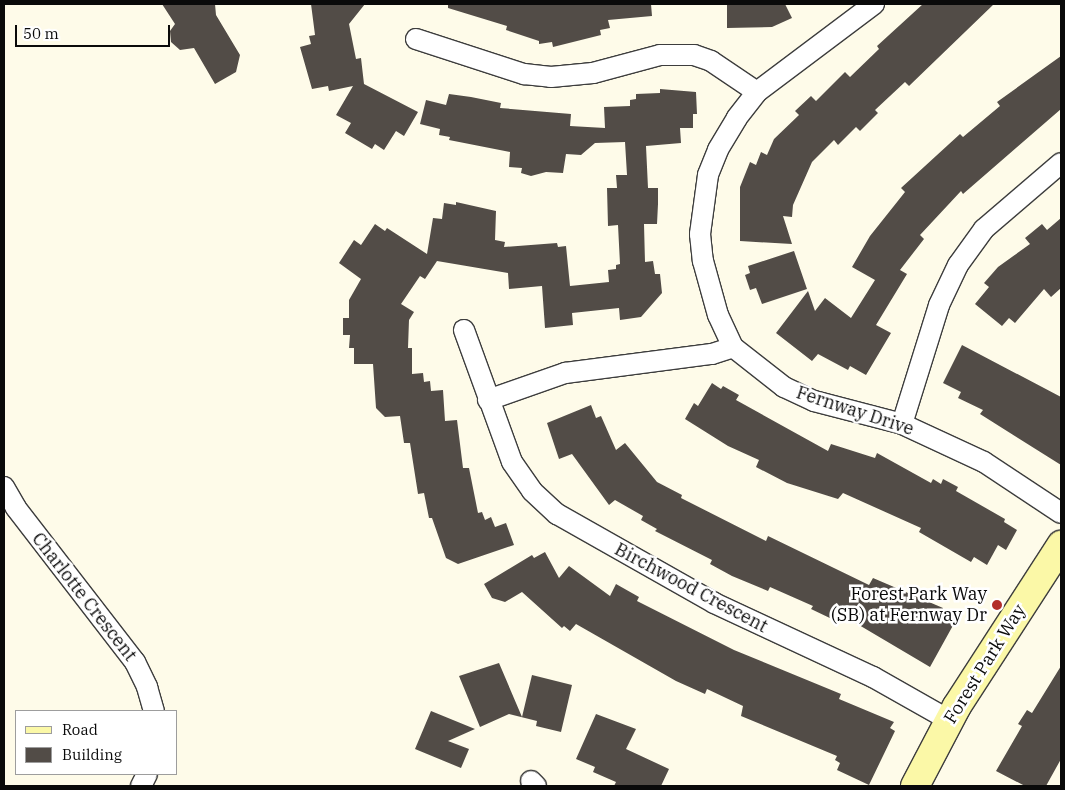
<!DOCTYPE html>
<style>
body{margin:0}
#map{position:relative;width:1065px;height:790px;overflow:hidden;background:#fefbe9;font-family:"IBM Plex Serif",serif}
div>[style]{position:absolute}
.building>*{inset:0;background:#524c47}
.roads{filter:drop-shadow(1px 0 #3d3d3d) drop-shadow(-1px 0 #3d3d3d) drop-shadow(0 1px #3d3d3d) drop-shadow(0 -1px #3d3d3d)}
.street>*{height:20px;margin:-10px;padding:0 10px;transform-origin:10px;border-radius:10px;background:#fff}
.secondary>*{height:28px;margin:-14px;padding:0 14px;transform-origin:14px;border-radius:14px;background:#fbf8a7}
.dots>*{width:14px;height:14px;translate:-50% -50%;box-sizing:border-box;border:2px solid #fff;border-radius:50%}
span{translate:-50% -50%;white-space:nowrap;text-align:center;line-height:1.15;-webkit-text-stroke:5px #fff;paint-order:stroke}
.street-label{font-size:18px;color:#0a0a0a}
.poi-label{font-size:18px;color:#0a0a0a}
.right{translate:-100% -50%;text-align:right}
.frame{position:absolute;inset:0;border:5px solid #0a0a0a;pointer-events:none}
.legend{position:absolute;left:15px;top:710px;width:162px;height:65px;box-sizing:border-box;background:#fff;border:1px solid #9d9d9d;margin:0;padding:6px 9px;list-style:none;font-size:15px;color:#0a0a0a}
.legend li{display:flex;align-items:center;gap:10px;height:25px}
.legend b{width:25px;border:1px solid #9d9d9d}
.scale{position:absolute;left:15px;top:25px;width:155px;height:22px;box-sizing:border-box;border:2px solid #0a0a0a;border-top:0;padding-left:6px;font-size:15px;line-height:18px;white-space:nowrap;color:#0a0a0a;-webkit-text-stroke:4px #fff;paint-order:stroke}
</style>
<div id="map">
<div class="building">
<i style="clip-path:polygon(162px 4px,215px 4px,216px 15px,240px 55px,236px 72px,215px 84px,194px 48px,180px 50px,171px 42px,170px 31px,175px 24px)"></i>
<i style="clip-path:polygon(311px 4px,365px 4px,349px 24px,356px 59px,361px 58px,364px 84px,418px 112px,404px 136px,396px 131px,384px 150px,375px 144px,372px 149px,345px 133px,351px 123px,336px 115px,353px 86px,329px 91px,328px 86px,312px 89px,300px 47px,311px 44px,309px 36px,315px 35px)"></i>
<i style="clip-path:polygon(448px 4px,651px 4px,652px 16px,608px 20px,610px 28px,600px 30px,601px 35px,553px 47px,552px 42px,539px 44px,539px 41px,506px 30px,507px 26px,448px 8px)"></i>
<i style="clip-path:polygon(727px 4px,785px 4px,792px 18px,772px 27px,727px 28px)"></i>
<i style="clip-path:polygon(923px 4px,994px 4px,909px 86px,905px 82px,875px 110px,878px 113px,860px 131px,856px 127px,838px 145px,834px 140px,812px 162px,793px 205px,792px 217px,783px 216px,792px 244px,740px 241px,740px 187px,750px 162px,756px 165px,761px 152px,767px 155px,774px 139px,799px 115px,795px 111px,811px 96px,816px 101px,845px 72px,850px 77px,879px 49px,877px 46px)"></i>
<i style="clip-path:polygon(1061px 56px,1061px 109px,963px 194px,961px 191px,920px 235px,924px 239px,900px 270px,907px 274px,876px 325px,891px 333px,866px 375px,850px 366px,848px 370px,818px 354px,812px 361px,776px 333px,808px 291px,815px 311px,825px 298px,851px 318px,875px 280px,852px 267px,870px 236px,905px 192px,901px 188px,960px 134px,963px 137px,1000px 106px,997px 102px)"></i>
<i style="clip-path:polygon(660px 89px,696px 92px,697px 114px,693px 114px,693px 128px,680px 128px,681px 143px,646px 146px,648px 188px,658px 188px,658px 204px,657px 224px,644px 224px,645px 262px,653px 261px,655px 274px,660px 274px,662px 293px,641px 317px,620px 320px,619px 308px,572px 313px,573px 325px,545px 328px,542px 286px,509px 289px,508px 273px,437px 261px,425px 279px,420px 276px,401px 304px,414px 312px,409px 320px,408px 348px,412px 348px,412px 374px,423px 373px,424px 382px,430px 381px,431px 391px,443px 390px,445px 421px,457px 420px,463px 468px,469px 468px,478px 513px,482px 512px,485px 520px,491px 517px,495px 527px,506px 523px,514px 545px,458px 564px,446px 558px,432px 518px,429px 518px,424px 493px,418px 494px,410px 443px,404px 443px,400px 416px,385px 417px,376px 408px,373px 364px,354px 364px,354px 348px,349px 348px,350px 335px,343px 335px,343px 318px,349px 318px,349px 300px,361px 279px,339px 263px,354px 240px,361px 245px,375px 224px,385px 231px,387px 228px,427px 254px,433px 218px,442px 219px,444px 203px,456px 205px,456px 202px,496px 211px,495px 240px,505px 242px,504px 247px,557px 243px,558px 247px,566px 246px,570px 286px,609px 282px,608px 270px,616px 269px,616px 265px,620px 264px,618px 225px,608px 226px,607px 188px,617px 188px,616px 175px,627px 175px,625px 142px,595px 143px,581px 155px,566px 154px,563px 173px,546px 172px,531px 176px,521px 173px,522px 168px,509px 167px,510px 152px,449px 140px,450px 137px,439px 135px,440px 129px,420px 124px,426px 100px,446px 105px,449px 94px,471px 97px,501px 103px,500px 108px,571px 114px,570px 126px,605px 128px,604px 107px,630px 106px,630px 100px,636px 99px,636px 94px,660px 93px)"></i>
<i style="clip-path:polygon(1061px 218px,1061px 288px,1051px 297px,1044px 289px,1015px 323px,1009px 318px,1002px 326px,975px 304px,989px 287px,984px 283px,998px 267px,1030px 244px,1025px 238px,1042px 224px,1047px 230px)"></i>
<i style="clip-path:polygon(794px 251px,807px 289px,762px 304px,756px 288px,750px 290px,745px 275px,750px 273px,748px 266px)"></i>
<i style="clip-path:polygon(962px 345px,1061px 397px,1061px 465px,980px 414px,983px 410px,958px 398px,961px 392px,943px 383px)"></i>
<i style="clip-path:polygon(712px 383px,721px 389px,723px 386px,739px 395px,736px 400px,828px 451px,831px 444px,875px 458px,877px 453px,931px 483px,933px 479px,941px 484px,943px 479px,958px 487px,956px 491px,1005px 519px,1004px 522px,1017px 530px,1006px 550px,998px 545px,987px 565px,974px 557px,971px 562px,919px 532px,921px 528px,843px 493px,838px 499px,787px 483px,756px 467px,759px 460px,728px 446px,685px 419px,694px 403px,698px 406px)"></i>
<i style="clip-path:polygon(591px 405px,596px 418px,601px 416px,616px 450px,625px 443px,657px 482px,682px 495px,681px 498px,766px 541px,768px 536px,869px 585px,873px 578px,943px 608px,942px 612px,956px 620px,930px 667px,837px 612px,834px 620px,811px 609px,813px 606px,770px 587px,768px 591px,732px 576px,710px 564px,712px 560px,655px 531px,657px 529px,641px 520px,643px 516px,615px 500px,609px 505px,572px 454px,559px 459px,547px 423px)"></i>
<i style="clip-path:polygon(545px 552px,559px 578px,569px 566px,610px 596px,616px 584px,639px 597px,637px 601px,734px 650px,841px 694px,839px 699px,894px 722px,890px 728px,895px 731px,869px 785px,837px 770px,840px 763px,835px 760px,837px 756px,741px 716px,743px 706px,707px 689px,705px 694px,676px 681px,576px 624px,570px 631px,564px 626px,562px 628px,522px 592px,505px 602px,492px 598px,484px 584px,532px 555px,534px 558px)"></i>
<i style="clip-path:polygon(499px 663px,522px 717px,532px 675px,572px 685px,561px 732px,536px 726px,537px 721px,509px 714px,480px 727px,459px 676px)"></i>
<i style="clip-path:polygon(1061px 666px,1061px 759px,1046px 786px,1025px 786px,996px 771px,1022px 726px,1018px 724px,1027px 710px,1032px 713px)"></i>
<i style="clip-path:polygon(431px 711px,475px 729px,448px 741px,469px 749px,461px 768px,415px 749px)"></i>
<i style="clip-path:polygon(596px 714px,636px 729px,626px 749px,669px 769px,661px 786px,614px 786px,616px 782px,593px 772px,595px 767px,576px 759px)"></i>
</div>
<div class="roads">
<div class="street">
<i style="left:874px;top:4px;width:146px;rotate:143.1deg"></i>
<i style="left:757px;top:92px;width:33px;rotate:128deg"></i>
<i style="left:737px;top:118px;width:37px;rotate:121deg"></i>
<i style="left:718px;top:150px;width:27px;rotate:112deg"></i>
<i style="left:708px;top:175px;width:60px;rotate:97.7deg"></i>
<i style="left:700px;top:234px;width:27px;rotate:84deg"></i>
<i style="left:703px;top:261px;width:56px;rotate:74.5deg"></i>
<i style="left:718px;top:315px;width:35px;rotate:65deg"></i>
<i style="left:733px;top:347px;width:65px;rotate:38.1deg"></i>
<i style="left:784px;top:387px;width:33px;rotate:25deg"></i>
<i style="left:814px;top:401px;width:91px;rotate:14.6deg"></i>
<i style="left:902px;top:424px;width:90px;rotate:24.9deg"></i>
<i style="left:984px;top:462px;width:92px;rotate:33.5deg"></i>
<i style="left:416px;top:39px;width:114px;rotate:18deg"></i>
<i style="left:524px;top:74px;width:27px;rotate:6deg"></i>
<i style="left:551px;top:77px;width:42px;rotate:-5.4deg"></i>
<i style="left:593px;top:73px;width:69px;rotate:-15deg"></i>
<i style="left:660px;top:55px;width:34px"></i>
<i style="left:694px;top:55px;width:18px;rotate:19deg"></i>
<i style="left:711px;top:61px;width:55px;rotate:34deg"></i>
<i style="left:464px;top:330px;width:140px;rotate:70deg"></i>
<i style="left:512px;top:462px;width:35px;rotate:55deg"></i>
<i style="left:532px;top:491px;width:34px;rotate:43deg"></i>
<i style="left:557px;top:514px;width:180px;rotate:29.5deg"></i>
<i style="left:714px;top:603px;width:175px;rotate:25deg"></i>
<i style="left:873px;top:677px;width:87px;rotate:29.5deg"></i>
<i style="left:488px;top:400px;width:82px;rotate:-19.3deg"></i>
<i style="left:565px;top:373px;width:148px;rotate:-7.4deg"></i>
<i style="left:712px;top:354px;width:22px;rotate:-18deg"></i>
<i style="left:902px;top:424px;width:125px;rotate:-72.7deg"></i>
<i style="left:939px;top:305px;width:44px;rotate:-64.6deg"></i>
<i style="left:958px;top:265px;width:44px;rotate:-54.2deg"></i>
<i style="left:984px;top:229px;width:101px;rotate:-40.6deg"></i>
<i style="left:4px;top:487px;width:24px;rotate:60deg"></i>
<i style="left:16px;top:508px;width:195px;rotate:52.3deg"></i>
<i style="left:135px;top:662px;width:28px;rotate:64deg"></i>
<i style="left:147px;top:687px;width:25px;rotate:74deg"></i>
<i style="left:531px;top:781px;width:7px;rotate:45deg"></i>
<i style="left:141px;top:786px;width:13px;rotate:-63deg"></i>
</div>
<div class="secondary">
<i style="left:915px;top:786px;width:90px;rotate:-62.3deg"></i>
<i style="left:957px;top:706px;width:192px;rotate:-57.1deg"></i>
</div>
</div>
<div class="dots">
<i style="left:997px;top:605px;background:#b22d2a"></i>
</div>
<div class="street-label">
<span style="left:855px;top:411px;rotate:18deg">Fernway Drive</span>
<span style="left:691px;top:588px;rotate:28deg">Birchwood Crescent</span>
<span style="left:84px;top:597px;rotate:52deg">Charlotte Crescent</span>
<span style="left:985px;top:664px;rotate:-58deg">Forest Park Way</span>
</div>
<div class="poi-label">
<span class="right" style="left:987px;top:605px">Forest Park Way<br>(SB) at Fernway Dr</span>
</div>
<div class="frame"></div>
<ul class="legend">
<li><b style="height:6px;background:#fbf8a7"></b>Road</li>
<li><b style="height:14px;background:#524c47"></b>Building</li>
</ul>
<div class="scale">50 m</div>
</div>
